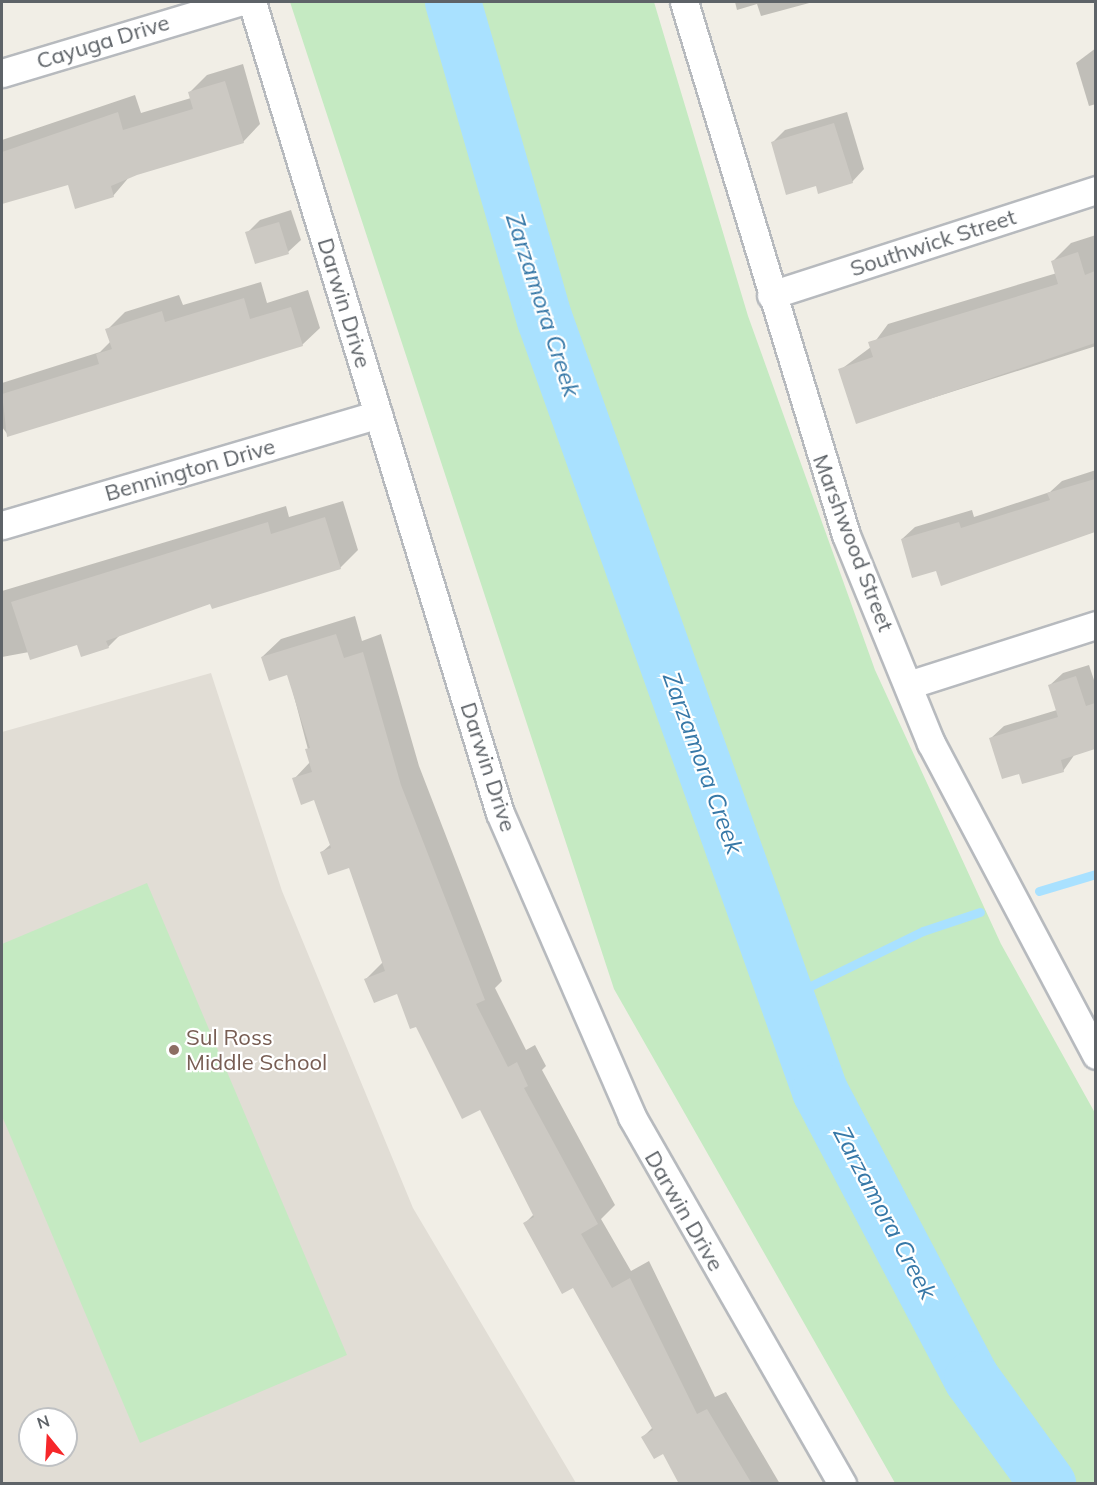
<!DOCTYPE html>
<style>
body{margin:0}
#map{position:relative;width:1097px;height:1485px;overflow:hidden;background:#f1eee6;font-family:Mulish,sans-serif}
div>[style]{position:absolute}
.education>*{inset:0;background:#e1ddd5}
.green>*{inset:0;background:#c5eac2}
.shadow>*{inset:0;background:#0003}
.stream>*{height:9px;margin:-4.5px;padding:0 4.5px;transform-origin:4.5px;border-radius:4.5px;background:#a9e1ff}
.river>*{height:56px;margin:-28px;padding:0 28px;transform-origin:28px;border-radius:28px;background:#a9e1ff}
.building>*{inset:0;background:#ccc9c3}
.roads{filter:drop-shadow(2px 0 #b7babe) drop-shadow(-2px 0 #b7babe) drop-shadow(0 2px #b7babe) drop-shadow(0 -2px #b7babe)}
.minor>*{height:27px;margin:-13.5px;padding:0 13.5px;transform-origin:13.5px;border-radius:13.5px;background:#fff}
.dots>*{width:16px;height:16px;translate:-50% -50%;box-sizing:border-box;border:3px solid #fff;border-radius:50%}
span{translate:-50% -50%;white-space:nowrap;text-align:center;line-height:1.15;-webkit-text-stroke:4.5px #fff;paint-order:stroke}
.street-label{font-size:22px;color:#5e6368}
.education-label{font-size:22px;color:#785e54}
.left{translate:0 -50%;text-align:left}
.water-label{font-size:24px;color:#3778a7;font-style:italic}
.frame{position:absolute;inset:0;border:3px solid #5e6368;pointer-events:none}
.north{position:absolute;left:18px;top:1407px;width:60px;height:60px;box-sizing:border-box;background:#fff;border:2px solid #bfc1c3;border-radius:50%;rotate:342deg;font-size:16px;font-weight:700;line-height:24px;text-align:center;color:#5e6368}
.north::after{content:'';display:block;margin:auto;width:21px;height:27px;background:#f6272a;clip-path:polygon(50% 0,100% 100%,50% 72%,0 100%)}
</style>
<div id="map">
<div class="education">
<i style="clip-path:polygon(evenodd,211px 673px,282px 891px,413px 1208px,576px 1483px,2px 1484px,2px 732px,211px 673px,30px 1419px,66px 1419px,66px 1455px,30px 1455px,30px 1419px)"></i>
</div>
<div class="green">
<i style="clip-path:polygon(290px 2px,654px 2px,748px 316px,875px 670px,1001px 944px,1095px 1113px,1095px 1483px,895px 1483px,614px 989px)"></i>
<i style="clip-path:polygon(147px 883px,347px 1355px,140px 1443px,2px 1116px,2px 944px)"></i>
</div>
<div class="shadow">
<i style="clip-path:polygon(735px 2px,813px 2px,761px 16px,757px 4px,737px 10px)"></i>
<i style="clip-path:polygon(1096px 48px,1096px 104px,1089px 106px,1076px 63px)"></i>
<i style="clip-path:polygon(243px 64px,260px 124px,243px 142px,130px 176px,113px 196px,69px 183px,2px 203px,2px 140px,135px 95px,141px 113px,191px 98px,190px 92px,207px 75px)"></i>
<i style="clip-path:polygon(847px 112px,864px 169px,852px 182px,817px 185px,772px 143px,785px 130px)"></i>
<i style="clip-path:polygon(291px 210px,301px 240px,288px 252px,247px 233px,260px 220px)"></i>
<i style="clip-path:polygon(1096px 235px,1096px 346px,857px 422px,840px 370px,871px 347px,888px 324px,1057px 273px,1053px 261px,1071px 243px)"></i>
<i style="clip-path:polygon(261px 282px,267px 303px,308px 290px,320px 328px,302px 345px,8px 435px,2px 427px,2px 383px,100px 352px,111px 341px,107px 330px,125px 312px,179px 295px,183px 305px)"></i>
<i style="clip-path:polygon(1096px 470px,1096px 531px,942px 584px,937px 569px,902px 539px,915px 527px,972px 510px,974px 517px,1050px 492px,1062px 481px)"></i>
<i style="clip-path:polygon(343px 501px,358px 550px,340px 568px,211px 603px,121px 634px,108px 647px,78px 643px,2px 657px,2px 591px,286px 506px,289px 517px)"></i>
<i style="clip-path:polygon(355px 616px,362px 641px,381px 634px,419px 766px,502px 981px,495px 988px,526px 1050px,535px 1045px,546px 1066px,542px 1070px,615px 1205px,601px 1219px,631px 1271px,649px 1261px,715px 1397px,726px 1392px,780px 1484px,680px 1484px,664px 1452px,643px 1437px,653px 1427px,574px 1286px,525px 1223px,534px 1214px,481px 1108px,397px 992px,366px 979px,383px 962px,350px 866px,322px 852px,331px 844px,315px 798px,294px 779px,311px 761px,288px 673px,262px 657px,281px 639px)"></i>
<i style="clip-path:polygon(1089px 665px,1096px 686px,1096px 748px,1075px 754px,1063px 771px,1020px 772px,991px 738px,1004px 726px,1057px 710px,1050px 685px,1063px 673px)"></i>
</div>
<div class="stream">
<i style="left:1039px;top:891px;width:59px;rotate:-16.6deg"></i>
<i style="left:786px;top:998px;width:153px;rotate:-26.1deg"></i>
<i style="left:923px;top:931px;width:60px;rotate:-18.4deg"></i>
</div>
<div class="river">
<i style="left:453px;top:2px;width:331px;rotate:73.9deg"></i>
<i style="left:545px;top:320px;width:819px;rotate:70.37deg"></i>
<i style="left:820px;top:1091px;width:326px;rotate:62.2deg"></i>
<i style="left:972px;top:1379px;width:130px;rotate:54.1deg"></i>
</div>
<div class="building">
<i style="clip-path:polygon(225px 81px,244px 143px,137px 175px,111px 186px,114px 197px,75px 209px,68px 185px,2px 204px,2px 152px,118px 112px,123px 130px,193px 109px,188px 92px)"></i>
<i style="clip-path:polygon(834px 123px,853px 183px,818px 194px,816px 186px,786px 195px,771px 142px)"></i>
<i style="clip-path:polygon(279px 222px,289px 254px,255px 264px,245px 232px)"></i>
<i style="clip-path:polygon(1078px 252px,1085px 275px,1095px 271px,1095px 343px,856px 424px,838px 369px,873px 357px,868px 342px,1058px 284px,1051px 261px)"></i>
<i style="clip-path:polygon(244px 298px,250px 319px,291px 307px,303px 346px,7px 437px,2px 394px,99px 364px,96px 354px,112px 349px,105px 329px,162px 311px,165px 322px)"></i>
<i style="clip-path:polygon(1095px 479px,1095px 532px,941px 586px,936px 571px,912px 578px,901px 539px,959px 522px,961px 528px,1050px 500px,1047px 493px)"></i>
<i style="clip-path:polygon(325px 517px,341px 569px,212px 609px,210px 604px,106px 641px,109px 648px,81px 657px,77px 645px,30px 660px,11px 602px,268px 522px,271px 534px)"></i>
<i style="clip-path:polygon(336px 634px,344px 658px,363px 652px,401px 785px,485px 1000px,476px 1004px,508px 1067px,517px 1062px,528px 1086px,524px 1088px,598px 1224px,581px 1234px,612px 1288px,630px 1278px,697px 1414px,707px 1409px,752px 1484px,679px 1484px,663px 1454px,654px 1459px,641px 1437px,653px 1430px,573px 1288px,562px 1294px,523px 1223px,534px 1217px,480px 1110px,462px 1119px,416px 1027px,410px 1029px,397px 994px,374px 1003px,364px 979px,385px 971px,349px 868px,328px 875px,320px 852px,331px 848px,314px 800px,301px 805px,292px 778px,312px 772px,305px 749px,310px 748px,287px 675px,269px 681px,261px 657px)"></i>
<i style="clip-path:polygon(1076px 676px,1086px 706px,1095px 703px,1095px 749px,1061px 760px,1064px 772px,1022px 784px,1019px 774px,1002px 779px,989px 738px,1058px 717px,1048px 685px)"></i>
</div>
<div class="roads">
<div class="minor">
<i style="left:252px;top:2px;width:848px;rotate:73deg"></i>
<i style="left:500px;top:813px;width:331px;rotate:66.5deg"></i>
<i style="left:632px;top:1117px;width:423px;rotate:60.2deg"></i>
<i style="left:684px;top:2px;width:557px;rotate:73.09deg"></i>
<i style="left:846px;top:535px;width:225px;rotate:67.8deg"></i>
<i style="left:931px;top:743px;width:353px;rotate:62.1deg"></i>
<i style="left:2px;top:73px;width:247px;rotate:-16.7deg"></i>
<i style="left:771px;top:295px;width:342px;rotate:-17.9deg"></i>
<i style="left:2px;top:525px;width:392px;rotate:-16.4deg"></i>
<i style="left:908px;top:685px;width:197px;rotate:-17.7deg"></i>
</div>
</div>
<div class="dots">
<i style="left:174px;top:1050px;background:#8d6e63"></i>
</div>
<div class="street-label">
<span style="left:103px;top:42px;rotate:-17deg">Cayuga Drive</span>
<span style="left:933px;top:243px;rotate:-18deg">Southwick Street</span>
<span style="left:344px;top:303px;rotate:73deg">Darwin Drive</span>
<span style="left:190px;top:470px;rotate:-16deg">Bennington Drive</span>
<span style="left:853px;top:543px;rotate:69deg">Marshwood Street</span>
<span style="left:488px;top:767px;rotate:72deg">Darwin Drive</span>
<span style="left:684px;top:1211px;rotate:60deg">Darwin Drive</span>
</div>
<div class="education-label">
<span class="left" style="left:186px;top:1050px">Sul Ross<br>Middle School</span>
</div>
<div class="water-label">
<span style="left:543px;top:305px;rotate:72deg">Zarzamora Creek</span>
<span style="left:703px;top:763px;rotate:70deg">Zarzamora Creek</span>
<span style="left:885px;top:1213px;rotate:62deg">Zarzamora Creek</span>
</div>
<div class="frame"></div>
<div class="north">N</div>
</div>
